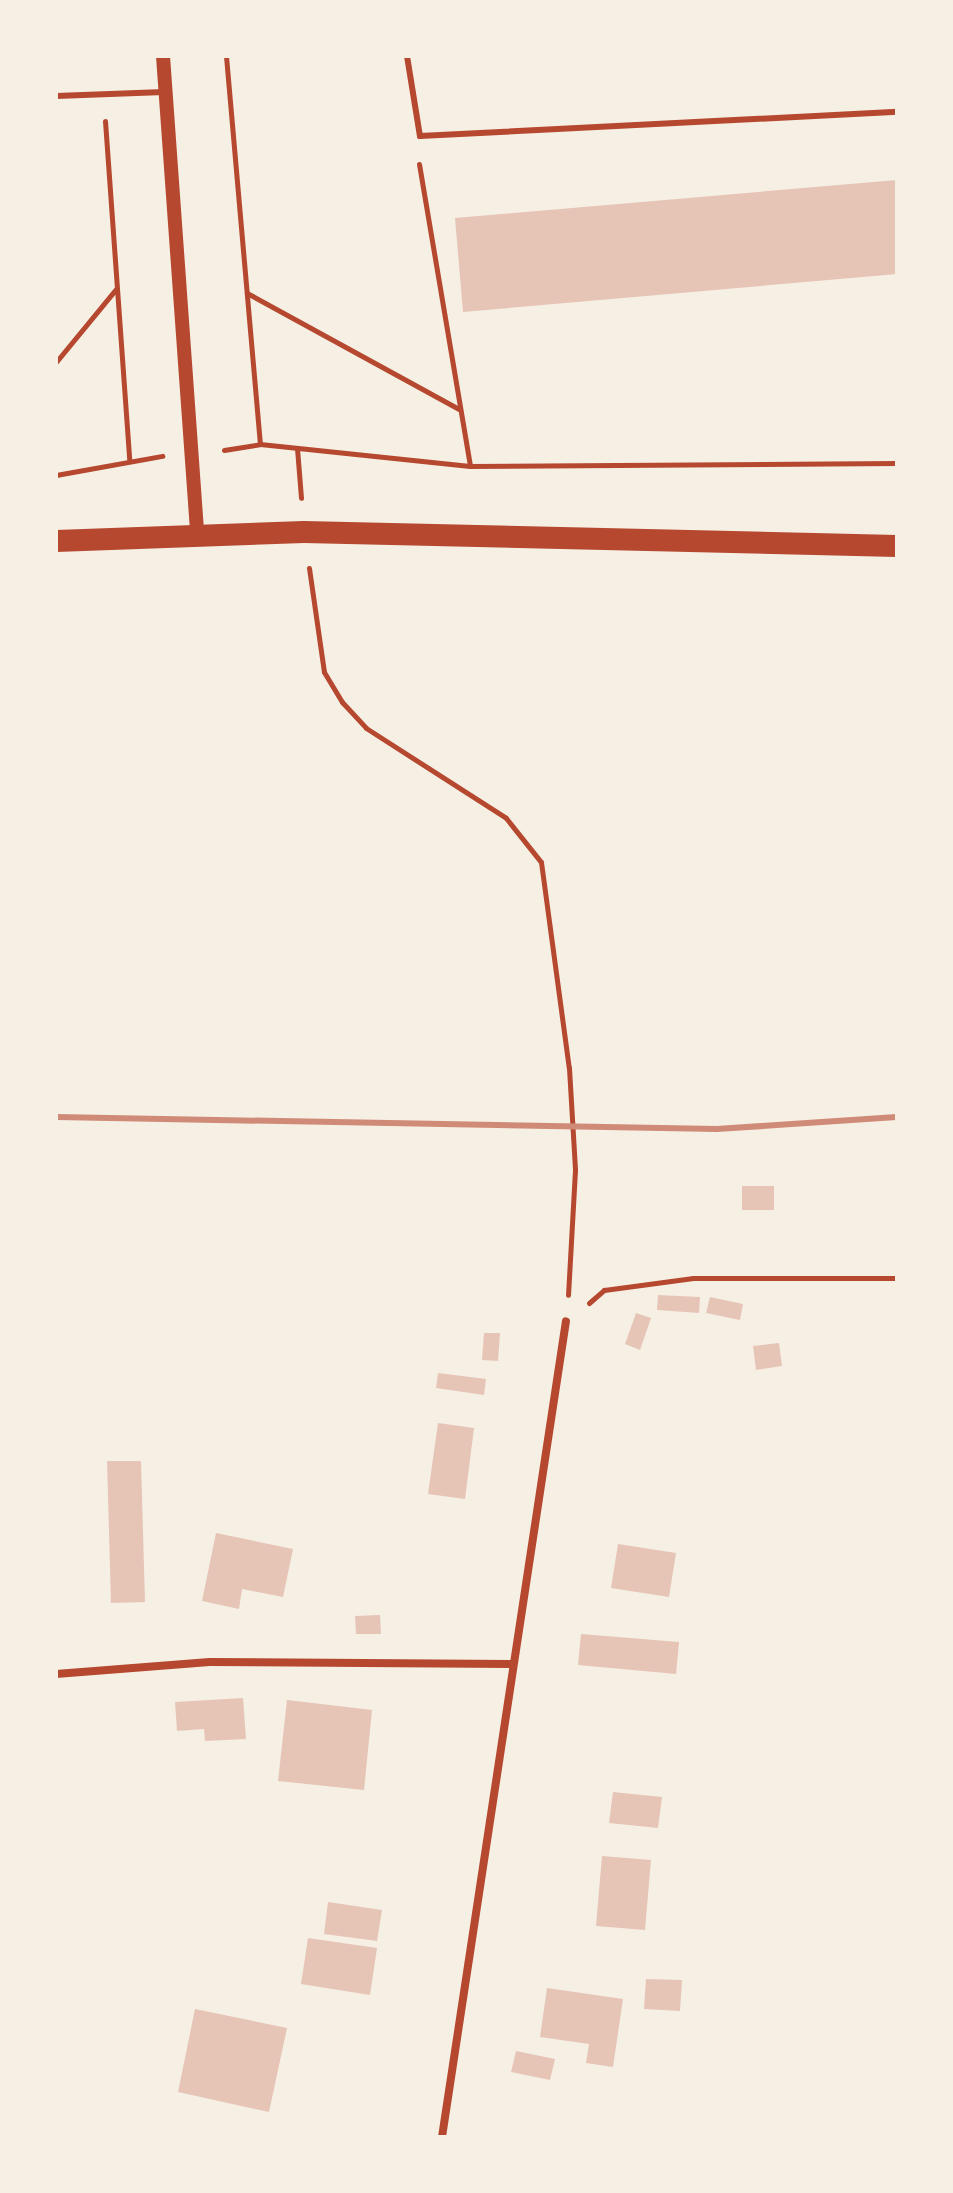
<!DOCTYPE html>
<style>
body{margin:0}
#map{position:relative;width:953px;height:2193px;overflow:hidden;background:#f6efe4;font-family:Helvetica,sans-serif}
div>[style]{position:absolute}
.building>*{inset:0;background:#e6c5b7}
.path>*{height:5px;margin:-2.5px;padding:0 2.5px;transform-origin:2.5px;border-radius:2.5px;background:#b5482f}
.service>*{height:6px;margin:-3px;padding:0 3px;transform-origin:3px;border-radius:3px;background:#b5482f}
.minor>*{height:8px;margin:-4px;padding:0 4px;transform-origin:4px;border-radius:4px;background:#b5482f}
.tertiary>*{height:14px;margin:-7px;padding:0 7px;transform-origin:7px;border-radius:7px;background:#b5482f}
.trunk>*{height:22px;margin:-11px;padding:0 11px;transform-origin:11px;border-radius:11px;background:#b5482f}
.rail>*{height:6px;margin:-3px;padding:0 3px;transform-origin:3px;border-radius:3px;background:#cf8b77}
span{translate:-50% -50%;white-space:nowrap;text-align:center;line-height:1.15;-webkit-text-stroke:6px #f6efe4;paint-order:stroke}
.frame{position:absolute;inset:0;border:58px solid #f6efe4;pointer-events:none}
</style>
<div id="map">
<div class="building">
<i style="clip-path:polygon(897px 180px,897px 274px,463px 312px,455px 218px)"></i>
<i style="clip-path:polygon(742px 1186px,774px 1186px,774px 1210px,742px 1210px)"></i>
<i style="clip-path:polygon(658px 1295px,700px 1297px,699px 1313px,657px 1310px)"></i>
<i style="clip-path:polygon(710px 1297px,743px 1304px,740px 1320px,706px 1313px)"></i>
<i style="clip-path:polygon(636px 1313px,651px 1318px,640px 1350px,625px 1344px)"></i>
<i style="clip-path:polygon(484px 1333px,500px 1333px,498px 1361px,482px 1360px)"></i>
<i style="clip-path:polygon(779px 1343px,782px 1366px,756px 1370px,753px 1346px)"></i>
<i style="clip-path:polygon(438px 1373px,486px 1379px,484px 1395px,436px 1388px)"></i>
<i style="clip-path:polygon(438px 1423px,474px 1428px,465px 1499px,428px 1494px)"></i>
<i style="clip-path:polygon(107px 1461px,141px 1461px,145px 1602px,111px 1603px)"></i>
<i style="clip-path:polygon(216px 1533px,293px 1549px,283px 1597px,242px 1589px,239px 1609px,202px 1601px)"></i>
<i style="clip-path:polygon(618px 1544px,676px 1553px,669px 1597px,611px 1588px)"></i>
<i style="clip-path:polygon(380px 1615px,381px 1634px,356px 1634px,355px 1616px)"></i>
<i style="clip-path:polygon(581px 1634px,679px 1642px,676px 1674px,578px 1665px)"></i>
<i style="clip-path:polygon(243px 1698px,246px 1739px,205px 1741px,204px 1729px,177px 1731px,175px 1702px)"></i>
<i style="clip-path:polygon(287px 1700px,372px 1710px,364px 1790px,278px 1781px)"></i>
<i style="clip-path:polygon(613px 1792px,662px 1797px,658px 1828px,609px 1823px)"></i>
<i style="clip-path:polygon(602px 1856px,651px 1860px,645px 1930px,596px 1926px)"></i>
<i style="clip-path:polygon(328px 1902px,382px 1910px,377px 1941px,324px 1934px)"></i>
<i style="clip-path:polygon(308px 1938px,377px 1948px,370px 1995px,301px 1984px)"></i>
<i style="clip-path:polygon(646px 1979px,682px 1980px,680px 2011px,644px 2009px)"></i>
<i style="clip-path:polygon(547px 1988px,623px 1999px,613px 2067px,586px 2063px,589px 2044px,540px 2037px)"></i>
<i style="clip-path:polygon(195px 2009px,287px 2028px,269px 2112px,178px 2092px)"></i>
<i style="clip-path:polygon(516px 2051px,555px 2059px,550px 2080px,511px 2072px)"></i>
</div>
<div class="path">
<i style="left:226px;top:56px;width:389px;rotate:85deg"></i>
<i style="left:105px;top:121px;width:339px;rotate:85.9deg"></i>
<i style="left:419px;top:164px;width:306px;rotate:80.4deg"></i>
<i style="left:247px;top:293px;width:242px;rotate:28.7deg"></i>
<i style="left:56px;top:362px;width:94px;rotate:-50.6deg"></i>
<i style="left:297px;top:448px;width:50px;rotate:85.4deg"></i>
<i style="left:224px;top:450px;width:36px;rotate:-9deg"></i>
<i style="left:260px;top:444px;width:211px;rotate:6deg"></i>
<i style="left:470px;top:466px;width:427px;rotate:-0.4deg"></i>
<i style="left:56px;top:475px;width:108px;rotate:-10.2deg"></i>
<i style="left:309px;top:568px;width:105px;rotate:81.8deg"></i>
<i style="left:324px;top:672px;width:35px;rotate:59deg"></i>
<i style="left:342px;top:702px;width:35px;rotate:47deg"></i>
<i style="left:366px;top:728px;width:166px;rotate:32.7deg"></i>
<i style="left:506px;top:818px;width:56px;rotate:51.5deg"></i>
<i style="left:541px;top:862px;width:208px;rotate:82.3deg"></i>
<i style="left:569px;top:1068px;width:102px;rotate:86.6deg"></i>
<i style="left:575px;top:1170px;width:125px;rotate:93.2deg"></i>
<i style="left:589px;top:1303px;width:20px;rotate:-41deg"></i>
<i style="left:604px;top:1290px;width:90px;rotate:-7.7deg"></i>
<i style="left:693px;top:1278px;width:204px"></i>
</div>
<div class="service">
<i style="left:407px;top:56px;width:81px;rotate:80.8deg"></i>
<i style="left:420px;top:136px;width:478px;rotate:-2.9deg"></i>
<i style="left:56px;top:96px;width:108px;rotate:-2.1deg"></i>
</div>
<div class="minor">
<i style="left:56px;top:1674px;width:154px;rotate:-4.5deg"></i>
<i style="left:210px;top:1662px;width:301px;rotate:0.4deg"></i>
<i style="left:442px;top:2137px;width:825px;rotate:-81.36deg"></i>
</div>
<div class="tertiary">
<i style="left:163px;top:56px;width:477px;rotate:85.9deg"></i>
</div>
<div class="trunk">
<i style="left:56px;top:541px;width:248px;rotate:-2.1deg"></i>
<i style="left:304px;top:532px;width:593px;rotate:1.35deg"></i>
</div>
<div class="rail">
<i style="left:56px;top:1117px;width:661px;rotate:1.04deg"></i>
<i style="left:717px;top:1129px;width:180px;rotate:-3.8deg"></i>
</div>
<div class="frame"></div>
</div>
